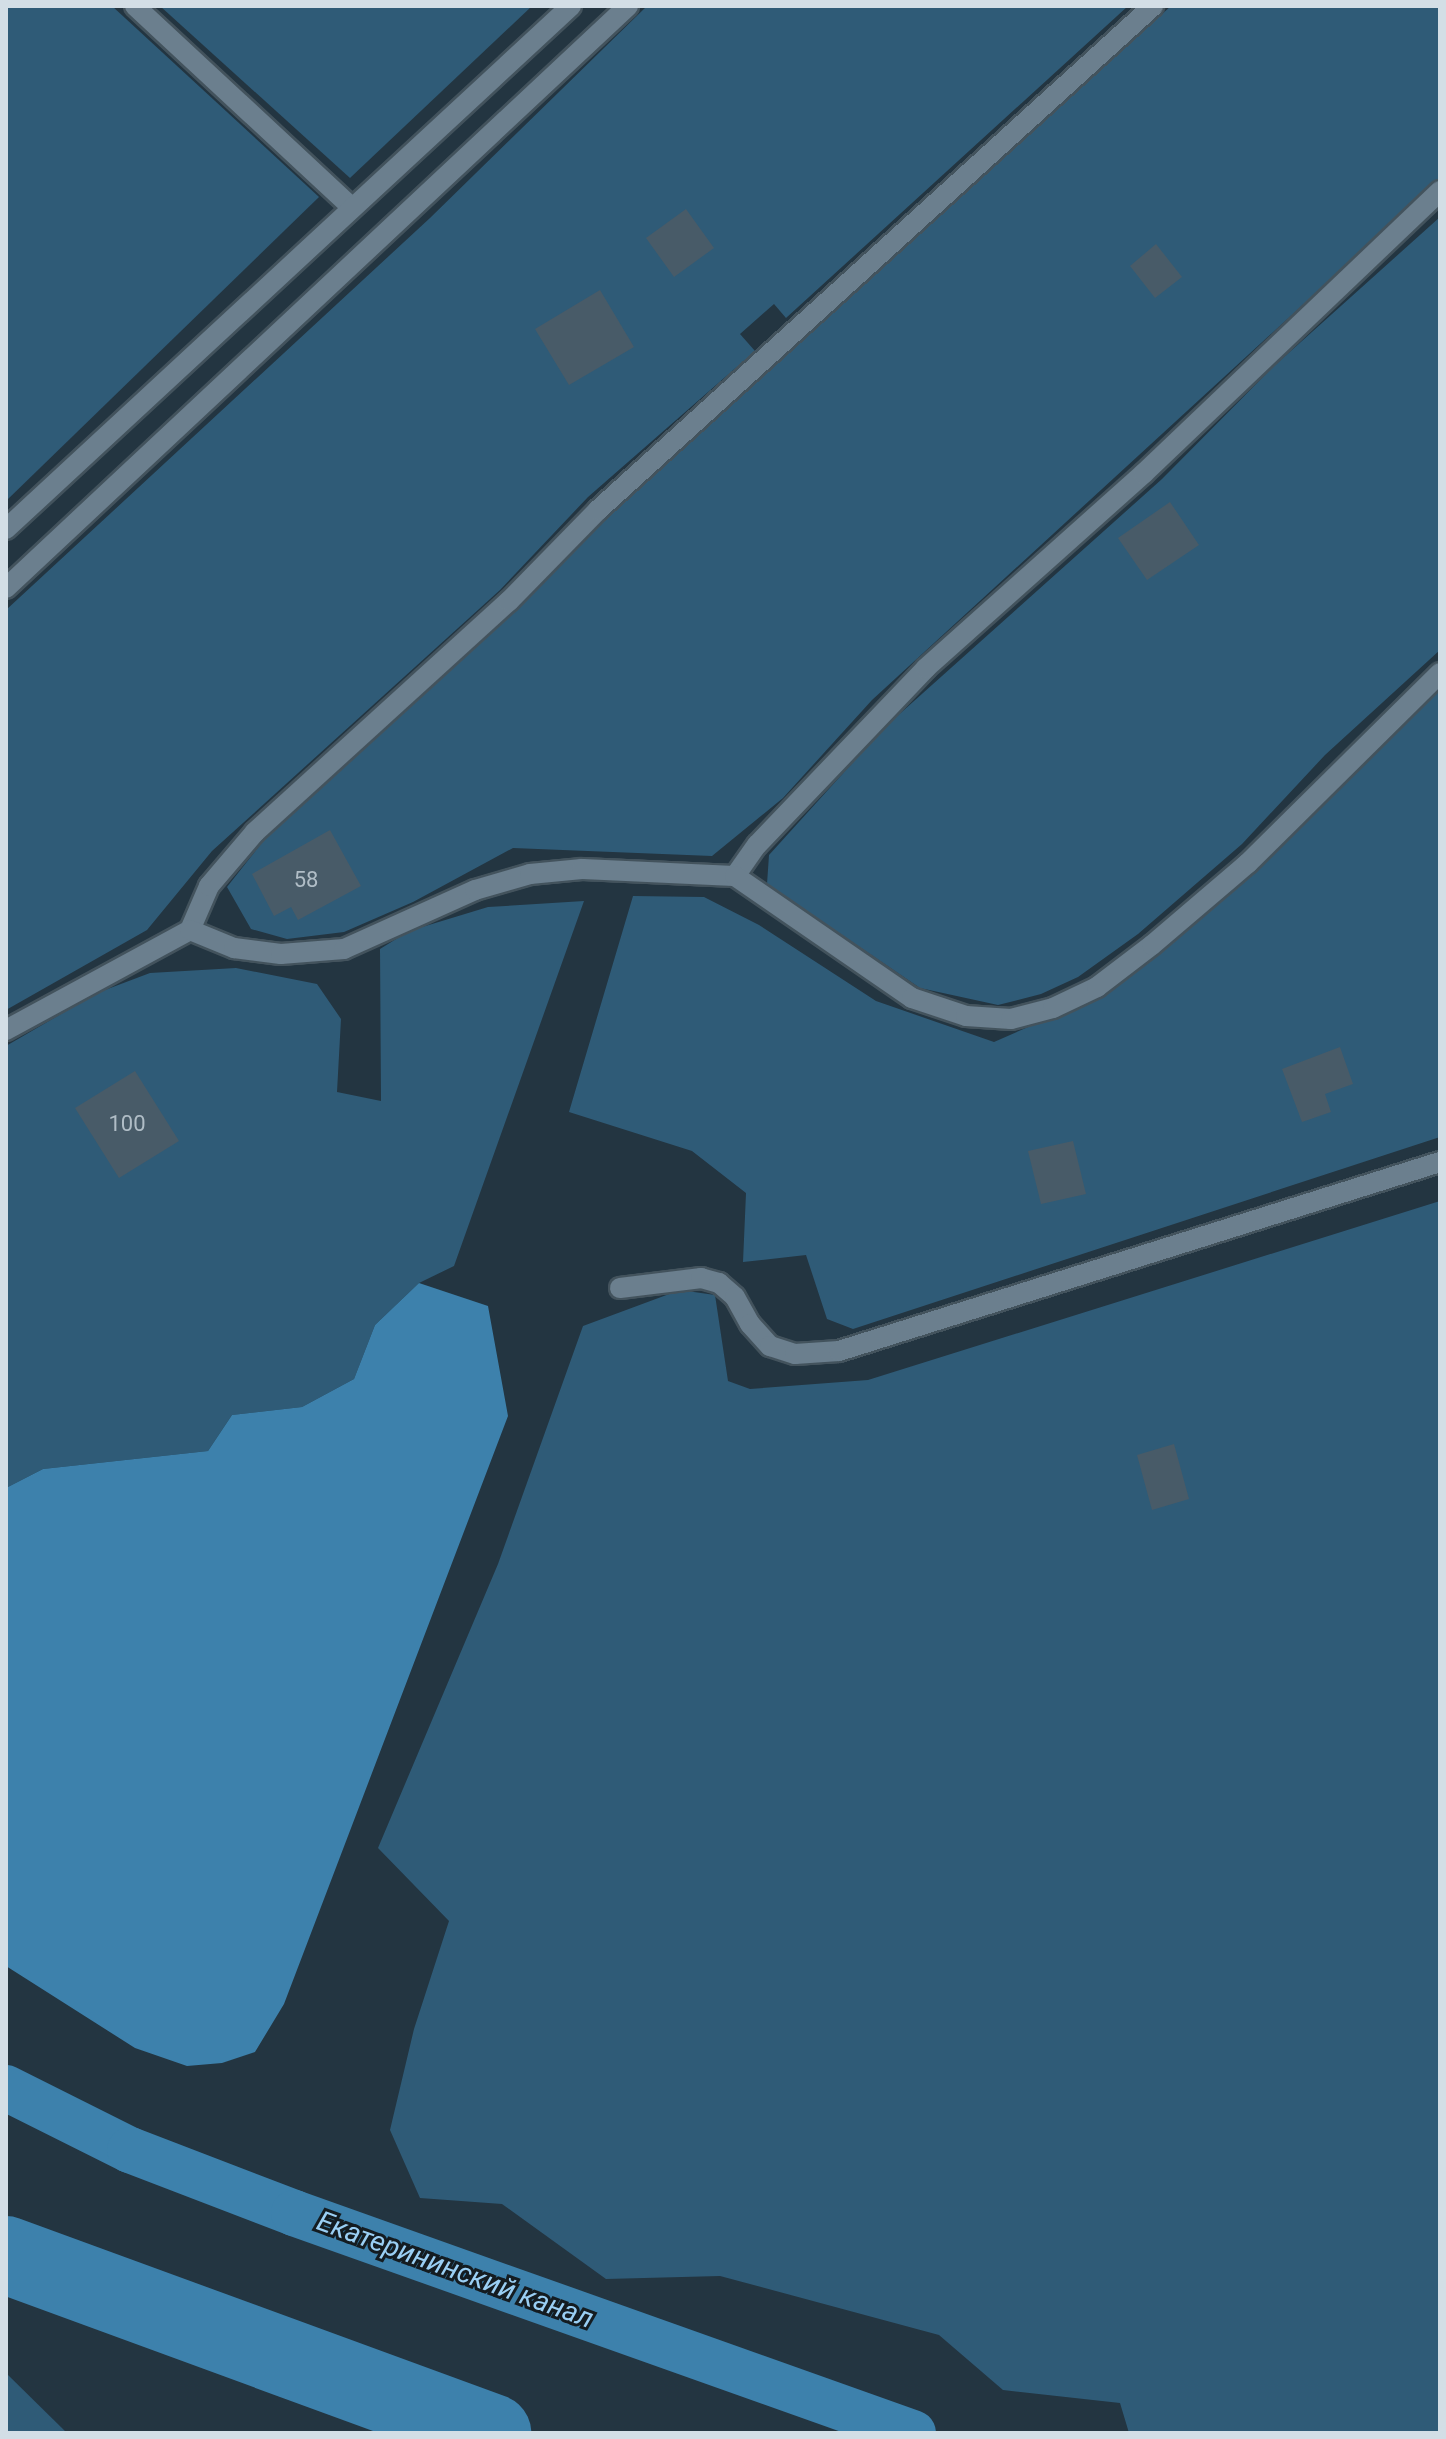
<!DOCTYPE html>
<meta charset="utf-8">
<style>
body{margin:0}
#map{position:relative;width:1446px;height:2439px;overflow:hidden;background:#233541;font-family:Roboto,sans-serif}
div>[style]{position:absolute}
.green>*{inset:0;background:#2f5b77}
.water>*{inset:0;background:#3d81ac}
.canal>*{height:46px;margin:-23px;padding:0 23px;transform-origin:23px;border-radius:23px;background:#3d81ac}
.river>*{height:78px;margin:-39px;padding:0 39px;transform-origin:39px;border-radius:39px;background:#3d81ac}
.building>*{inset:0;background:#485b68}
.roads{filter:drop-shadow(2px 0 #43535d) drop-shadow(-2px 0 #43535d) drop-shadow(0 2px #43535d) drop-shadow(0 -2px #43535d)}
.service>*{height:20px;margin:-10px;padding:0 10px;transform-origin:10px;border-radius:10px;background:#6b7f8e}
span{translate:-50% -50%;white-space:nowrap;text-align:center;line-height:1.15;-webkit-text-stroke:6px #141c21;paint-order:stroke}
.number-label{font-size:22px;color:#b0bdc6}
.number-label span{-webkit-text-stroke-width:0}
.water-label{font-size:28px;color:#9acff4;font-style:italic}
.frame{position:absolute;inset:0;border:8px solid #d3dee6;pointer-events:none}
</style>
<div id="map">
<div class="green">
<i style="clip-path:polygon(6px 6px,112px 6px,319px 197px,6px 501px)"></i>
<i style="clip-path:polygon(160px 6px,532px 6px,350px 178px)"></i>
<i style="clip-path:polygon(647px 6px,1128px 6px,786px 318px,774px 304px,740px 334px,755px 351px,588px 497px,500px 590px,212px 851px,147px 930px,6px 1010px,6px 610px,430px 218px)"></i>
<i style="clip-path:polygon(1171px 6px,1440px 6px,1440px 179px,872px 700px,783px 798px,712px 856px,513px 848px,413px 902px,344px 932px,287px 939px,251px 929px,227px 887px,264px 840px,515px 609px,601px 519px)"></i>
<i style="clip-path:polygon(1440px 217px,1440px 650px,1325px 755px,1242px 844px,1138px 934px,1078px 977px,1041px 994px,998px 1005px,920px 988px,767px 884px,769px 855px,885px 727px,1162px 479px,1273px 367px)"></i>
<i style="clip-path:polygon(1440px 686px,1440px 1137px,853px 1329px,827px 1319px,806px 1255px,743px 1262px,746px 1193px,692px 1151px,569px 1112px,633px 896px,704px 897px,759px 925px,876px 1001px,994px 1042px,1103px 994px)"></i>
<i style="clip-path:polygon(584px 901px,454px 1266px,419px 1283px,375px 1325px,354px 1379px,302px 1407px,232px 1415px,208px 1451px,43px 1469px,6px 1488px,6px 1046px,97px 993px,150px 973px,236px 968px,317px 984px,341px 1019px,337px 1092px,381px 1101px,380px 949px,409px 931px,488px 907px)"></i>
<i style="clip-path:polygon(1440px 1201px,1440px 2433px,1129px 2433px,1120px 2403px,1003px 2390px,939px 2335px,720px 2276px,606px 2279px,502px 2204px,420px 2198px,390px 2130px,414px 2029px,449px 1921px,378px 1848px,498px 1564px,583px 1326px,680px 1290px,715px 1295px,728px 1381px,750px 1389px,868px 1380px)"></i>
<i style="clip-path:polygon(6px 2373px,67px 2433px,6px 2433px)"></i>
</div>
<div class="water">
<i style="clip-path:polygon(419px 1283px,488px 1306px,508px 1416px,284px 2004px,255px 2052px,222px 2063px,187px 2066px,135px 2048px,6px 1966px,6px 1488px,43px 1469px,208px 1451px,232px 1415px,302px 1407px,354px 1379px,375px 1325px)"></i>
</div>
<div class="canal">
<i style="left:6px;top:2088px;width:139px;rotate:26.6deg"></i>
<i style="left:130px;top:2150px;width:176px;rotate:21deg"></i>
<i style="left:294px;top:2213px;width:657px;rotate:19.57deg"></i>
</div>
<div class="river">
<i style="left:6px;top:2255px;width:518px;rotate:20.12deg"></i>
</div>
<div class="building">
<i style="clip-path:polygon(686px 209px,714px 248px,674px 277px,646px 238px)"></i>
<i style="clip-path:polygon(1156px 244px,1182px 277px,1155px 298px,1130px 266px)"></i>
<i style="clip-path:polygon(600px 290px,634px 347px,569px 385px,535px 329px)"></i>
<i style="clip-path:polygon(1170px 502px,1199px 545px,1147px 580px,1118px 538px)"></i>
<i style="clip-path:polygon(330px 830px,361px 886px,298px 920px,291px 907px,274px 916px,252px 874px)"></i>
<i style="clip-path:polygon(1340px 1047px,1353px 1084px,1325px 1094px,1331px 1112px,1302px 1122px,1282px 1069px)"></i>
<i style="clip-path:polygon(135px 1071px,179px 1141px,119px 1178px,75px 1108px)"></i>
<i style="clip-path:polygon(1073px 1141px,1086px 1194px,1041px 1204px,1028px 1151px)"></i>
<i style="clip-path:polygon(1174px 1444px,1189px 1499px,1152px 1510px,1137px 1455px)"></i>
</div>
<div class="roads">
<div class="service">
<i style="left:135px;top:6px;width:296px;rotate:42.9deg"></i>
<i style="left:6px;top:529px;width:770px;rotate:-42.79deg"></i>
<i style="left:6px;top:588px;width:852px;rotate:-43.1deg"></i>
<i style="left:735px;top:876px;width:38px;rotate:-55deg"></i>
<i style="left:757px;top:845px;width:245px;rotate:-46.3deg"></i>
<i style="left:926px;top:668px;width:292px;rotate:-41.8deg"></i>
<i style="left:1144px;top:473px;width:409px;rotate:-43.6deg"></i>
<i style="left:190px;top:930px;width:48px;rotate:-66.6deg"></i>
<i style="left:209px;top:886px;width:71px;rotate:-49.6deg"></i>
<i style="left:255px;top:832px;width:343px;rotate:-42.3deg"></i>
<i style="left:509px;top:601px;width:127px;rotate:-45.6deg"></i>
<i style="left:598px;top:510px;width:750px;rotate:-42.24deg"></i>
<i style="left:6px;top:1030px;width:209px;rotate:-28.5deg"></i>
<i style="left:190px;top:930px;width:48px;rotate:22.2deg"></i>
<i style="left:234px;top:948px;width:47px;rotate:7.3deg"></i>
<i style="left:281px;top:954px;width:63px;rotate:-4.5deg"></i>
<i style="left:344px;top:949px;width:144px;rotate:-24.2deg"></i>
<i style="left:475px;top:890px;width:57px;rotate:-16.2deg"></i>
<i style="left:530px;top:874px;width:52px;rotate:-5.5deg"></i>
<i style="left:582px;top:869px;width:153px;rotate:2.6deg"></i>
<i style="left:735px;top:876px;width:215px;rotate:34.6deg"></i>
<i style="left:912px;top:998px;width:57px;rotate:18.4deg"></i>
<i style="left:966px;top:1016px;width:45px;rotate:3.8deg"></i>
<i style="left:1011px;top:1019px;width:43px;rotate:-14.7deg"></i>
<i style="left:1053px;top:1008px;width:49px;rotate:-25.5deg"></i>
<i style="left:1097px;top:987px;width:69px;rotate:-37.4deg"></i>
<i style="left:1152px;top:945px;width:126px;rotate:-40.5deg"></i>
<i style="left:1248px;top:863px;width:270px;rotate:-44.7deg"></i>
<i style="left:620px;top:1288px;width:82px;rotate:-7deg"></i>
<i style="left:701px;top:1278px;width:19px;rotate:16deg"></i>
<i style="left:719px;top:1283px;width:21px;rotate:41deg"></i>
<i style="left:735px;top:1297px;width:31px;rotate:61deg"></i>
<i style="left:750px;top:1324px;width:30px;rotate:48deg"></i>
<i style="left:770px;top:1346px;width:26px;rotate:18deg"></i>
<i style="left:795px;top:1354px;width:44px;rotate:-3.9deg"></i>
<i style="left:839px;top:1351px;width:630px;rotate:-17.46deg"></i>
</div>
</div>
<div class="number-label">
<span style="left:306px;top:880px">58</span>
<span style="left:127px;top:1124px">100</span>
</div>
<div class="water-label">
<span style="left:455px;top:2270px;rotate:20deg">Екатерининский канал</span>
</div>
<div class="frame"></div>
</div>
